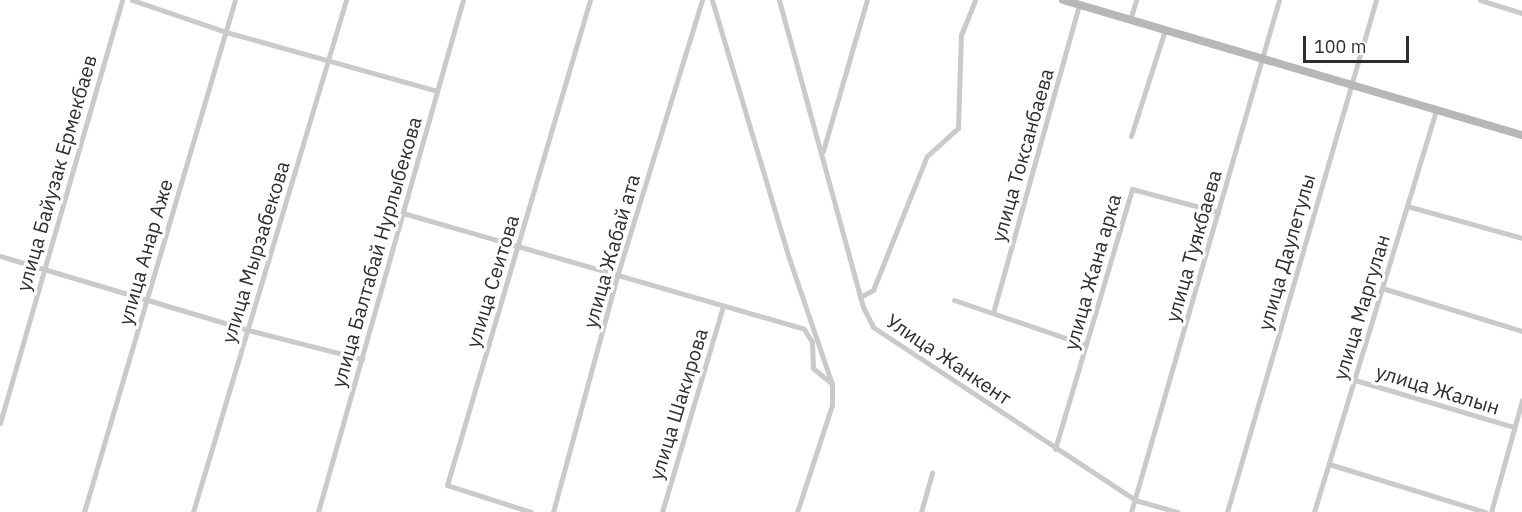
<!DOCTYPE html>
<meta charset="utf-8">
<style>
body{margin:0}
#map{position:relative;width:1522px;height:512px;overflow:hidden;background:#fff;font-family:"IBM Plex Sans",sans-serif}
div>[style]{position:absolute}
.street>*{height:5px;margin:-2.5px;padding:0 2.5px;transform-origin:2.5px;border-radius:2.5px;background:#cacaca}
.secondary>*{height:8px;margin:-4px;padding:0 4px;transform-origin:4px;border-radius:4px;background:#b7b7b7}
span{translate:-50% -50%;white-space:nowrap;text-align:center;line-height:1.15;-webkit-text-stroke:6px #fff;paint-order:stroke}
.street-label{font-size:20px;color:#2d2d2d}
.scale{position:absolute;left:1303px;top:36px;width:106px;height:27px;box-sizing:border-box;border:3px solid #2d2d2d;border-top:0;padding-left:8px;font-size:18px;line-height:21px;white-space:nowrap;color:#2d2d2d;-webkit-text-stroke:4px #fff;paint-order:stroke}
</style>
<div id="map">
<div class="street">
<i style="left:132px;top:0;width:99px;rotate:18.8deg"></i>
<i style="left:226px;top:32px;width:219px;rotate:15.6deg"></i>
<i style="left:712px;top:0;width:269px;rotate:73.4deg"></i>
<i style="left:789px;top:258px;width:133px;rotate:71.2deg"></i>
<i style="left:832px;top:384px;width:21px;rotate:90deg"></i>
<i style="left:832px;top:405px;width:113px;rotate:108.1deg"></i>
<i style="left:779px;top:0;width:318px;rotate:74.7deg"></i>
<i style="left:863px;top:307px;width:22px;rotate:63deg"></i>
<i style="left:873px;top:327px;width:314px;rotate:33.4deg"></i>
<i style="left:1135px;top:500px;width:44px;rotate:15.9deg"></i>
<i style="left:1480px;top:0;width:44px;rotate:17.2deg"></i>
<i style="left:1130px;top:20px;width:21px;rotate:-73deg"></i>
<i style="left:1131px;top:136px;width:111px;rotate:-72.2deg"></i>
<i style="left:823px;top:151px;width:157px;rotate:-73.8deg"></i>
<i style="left:1407px;top:206px;width:119px;rotate:15.5deg"></i>
<i style="left:403px;top:213px;width:417px;rotate:16.1deg"></i>
<i style="left:804px;top:329px;width:15px;rotate:58deg"></i>
<i style="left:812px;top:342px;width:26px;rotate:88deg"></i>
<i style="left:813px;top:368px;width:25px;rotate:40deg"></i>
<i style="left:0;top:256px;width:259px;rotate:16.6deg"></i>
<i style="left:248px;top:330px;width:118px;rotate:14.3deg"></i>
<i style="left:1382px;top:288px;width:146px;rotate:17.1deg"></i>
<i style="left:860px;top:297px;width:15px;rotate:-28deg"></i>
<i style="left:873px;top:290px;width:144px;rotate:-68.1deg"></i>
<i style="left:927px;top:156px;width:42px;rotate:-42.1deg"></i>
<i style="left:958px;top:128px;width:93px;rotate:-88.2deg"></i>
<i style="left:961px;top:35px;width:38px;rotate:-68deg"></i>
<i style="left:954px;top:300px;width:139px;rotate:18.8deg"></i>
<i style="left:993px;top:313px;width:320px;rotate:-74.4deg"></i>
<i style="left:1355px;top:380px;width:166px;rotate:16.5deg"></i>
<i style="left:0;top:423px;width:440px;rotate:-73.9deg"></i>
<i style="left:1055px;top:449px;width:271px;rotate:-73.5deg"></i>
<i style="left:1132px;top:189px;width:89px;rotate:15deg"></i>
<i style="left:1329px;top:464px;width:163px;rotate:17.1deg"></i>
<i style="left:84px;top:512px;width:534px;rotate:-73.57deg"></i>
<i style="left:193px;top:512px;width:534px;rotate:-73.36deg"></i>
<i style="left:318px;top:512px;width:532px;rotate:-74.19deg"></i>
<i style="left:531px;top:512px;width:88px;rotate:-162.2deg"></i>
<i style="left:447px;top:485px;width:506px;rotate:-73.57deg"></i>
<i style="left:553px;top:512px;width:248px;rotate:-74.8deg"></i>
<i style="left:618px;top:273px;width:286px;rotate:-72.9deg"></i>
<i style="left:662px;top:512px;width:215px;rotate:-73.5deg"></i>
<i style="left:921px;top:512px;width:41px;rotate:-74.2deg"></i>
<i style="left:1131px;top:512px;width:533px;rotate:-73.88deg"></i>
<i style="left:1227px;top:512px;width:533px;rotate:-73.77deg"></i>
<i style="left:1314px;top:512px;width:420px;rotate:-73.1deg"></i>
<i style="left:1491px;top:512px;width:116px;rotate:-74.5deg"></i>
</div>
<div class="secondary">
<i style="left:1063px;top:0;width:478px;rotate:16.4deg"></i>
</div>
<div class="street-label">
<span style="left:1022px;top:155px;rotate:-74deg">улица Токсанбаева</span>
<span style="left:56px;top:173px;rotate:-74deg">улица Байузак Ермекбаев</span>
<span style="left:1193px;top:246px;rotate:-74deg">улица Туякбаева</span>
<span style="left:611px;top:251px;rotate:-74deg">улица Жабай ата</span>
<span style="left:145px;top:252px;rotate:-74deg">улица Анар Аже</span>
<span style="left:255px;top:252px;rotate:-73deg">улица Мырзабекова</span>
<span style="left:376px;top:252px;rotate:-74deg">улица Балтабай Нурлыбекова</span>
<span style="left:1286px;top:252px;rotate:-74deg">улица Даулетулы</span>
<span style="left:1092px;top:272px;rotate:-74deg">улица Жана арка</span>
<span style="left:492px;top:281px;rotate:-73deg">улица Сеитова</span>
<span style="left:1361px;top:307px;rotate:-73deg">улица Маргулан</span>
<span style="left:949px;top:359px;rotate:34deg">Улица Жанкент</span>
<span style="left:1438px;top:389px;rotate:17deg">улица Жалын</span>
<span style="left:678px;top:404px;rotate:-73deg">улица Шакирова</span>
</div>
<div class="scale">100 m</div>
</div>
